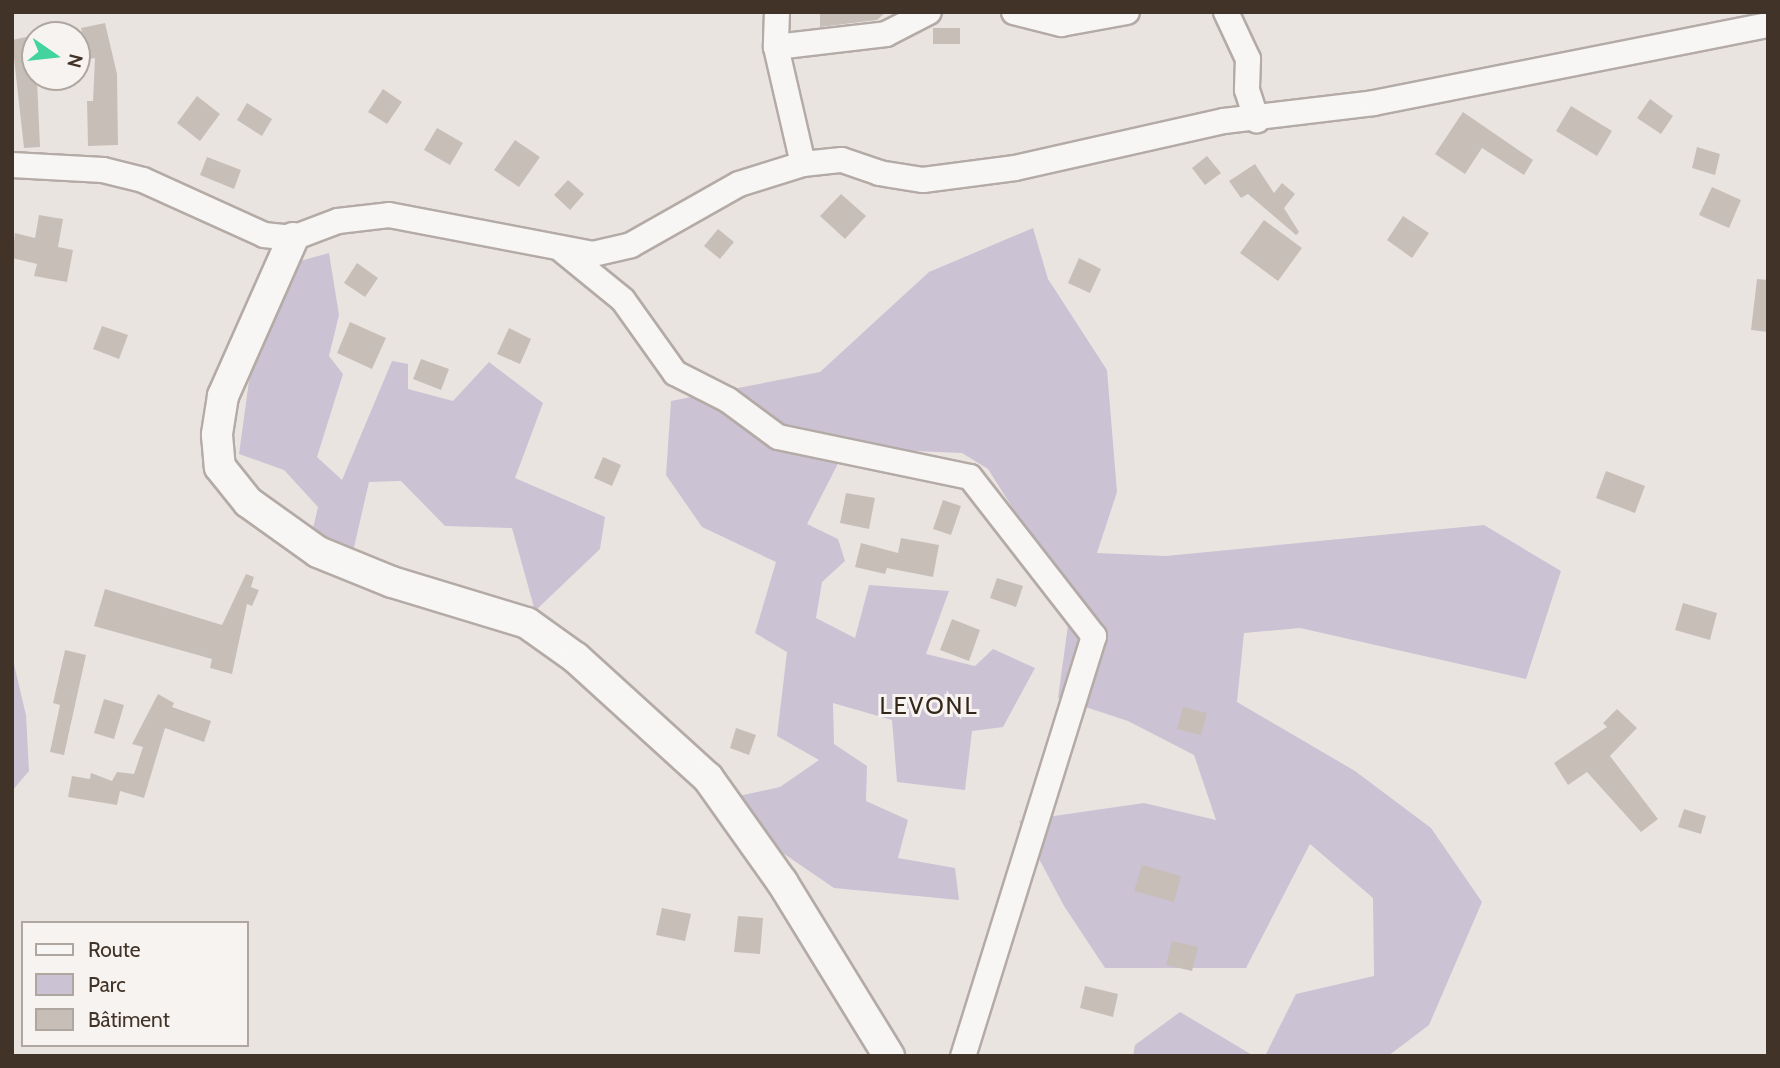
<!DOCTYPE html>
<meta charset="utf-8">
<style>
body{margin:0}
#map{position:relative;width:1780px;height:1068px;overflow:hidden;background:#eae4e1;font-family:Cabin,sans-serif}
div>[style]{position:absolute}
.green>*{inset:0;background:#cbc2d4}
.building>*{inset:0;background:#c7beb8}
.roads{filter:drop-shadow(2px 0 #b4aba6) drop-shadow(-2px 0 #b4aba6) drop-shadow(0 2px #b4aba6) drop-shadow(0 -2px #b4aba6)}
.minor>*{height:24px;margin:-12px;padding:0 12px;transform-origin:12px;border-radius:12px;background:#f8f6f4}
.tertiary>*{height:30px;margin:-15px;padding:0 15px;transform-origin:15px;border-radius:15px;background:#f8f6f4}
span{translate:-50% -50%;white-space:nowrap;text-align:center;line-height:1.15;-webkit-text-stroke:6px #f7f3f0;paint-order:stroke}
.quarter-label{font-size:24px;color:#33261b;letter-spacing:2px}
.frame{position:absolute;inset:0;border:14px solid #423328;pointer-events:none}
.legend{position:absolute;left:21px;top:921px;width:228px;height:126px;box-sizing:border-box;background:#f7f3f0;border:2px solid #afa6a0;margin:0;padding:9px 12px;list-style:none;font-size:21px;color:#423328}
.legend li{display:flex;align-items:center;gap:14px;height:35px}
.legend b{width:35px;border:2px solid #afa6a0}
.north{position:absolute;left:21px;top:21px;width:70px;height:70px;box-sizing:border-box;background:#f7f3f0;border:2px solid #afa6a0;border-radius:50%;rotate:104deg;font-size:19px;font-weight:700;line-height:28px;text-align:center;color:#423328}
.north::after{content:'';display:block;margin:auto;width:24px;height:32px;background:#42d39e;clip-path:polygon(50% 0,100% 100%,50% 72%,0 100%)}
</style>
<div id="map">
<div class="green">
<i style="clip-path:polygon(1033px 228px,1048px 279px,1107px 370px,1117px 492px,1097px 553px,1166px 556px,1484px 525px,1561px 571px,1526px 679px,1300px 628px,1244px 633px,1237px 702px,1355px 771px,1431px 828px,1482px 902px,1429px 1025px,1388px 1056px,1265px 1056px,1296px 994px,1374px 976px,1373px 898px,1310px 844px,1246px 968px,1105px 968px,1064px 906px,1019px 821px,1144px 803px,1216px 820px,1194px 755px,1128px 721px,1058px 698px,1069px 618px,1036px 545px,988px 469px,962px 453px,846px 448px,807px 524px,838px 539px,845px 561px,822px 582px,816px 618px,855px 638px,869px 585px,949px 591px,926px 654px,975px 666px,993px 649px,1035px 668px,1003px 727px,972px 731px,965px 790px,897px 782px,892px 720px,833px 703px,834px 744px,867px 766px,866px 801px,908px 820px,898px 858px,955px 868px,959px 900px,834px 888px,774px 847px,734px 797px,780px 787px,819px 760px,777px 736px,787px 652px,755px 633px,776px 562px,702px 527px,666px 475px,671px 401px,820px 372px,929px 272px)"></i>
<i style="clip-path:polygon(329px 253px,339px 315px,329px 356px,343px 374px,317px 457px,342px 480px,392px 361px,408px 364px,408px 389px,453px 401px,489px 362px,543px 403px,515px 478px,605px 517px,600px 549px,535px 611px,512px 528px,445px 526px,401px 481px,369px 482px,352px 556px,310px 541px,318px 507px,284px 470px,239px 454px,264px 271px)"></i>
<i style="clip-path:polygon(12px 656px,26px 715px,29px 771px,12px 791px)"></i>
<i style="clip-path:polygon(1180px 1012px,1254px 1056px,1133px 1056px,1135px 1045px)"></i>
</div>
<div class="building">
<i style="clip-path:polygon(820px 12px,886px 12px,877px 20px,820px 27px)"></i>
<i style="clip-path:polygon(105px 23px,117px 74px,118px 145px,88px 146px,87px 101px,93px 101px,95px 58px,88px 59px,81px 28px)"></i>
<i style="clip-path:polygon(933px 28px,960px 28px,960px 44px,933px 44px)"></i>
<i style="clip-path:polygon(35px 35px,40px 147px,24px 148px,12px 40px)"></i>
<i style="clip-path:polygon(383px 89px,402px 102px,387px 124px,368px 112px)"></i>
<i style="clip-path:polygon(197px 96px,220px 114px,200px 141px,177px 123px)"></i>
<i style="clip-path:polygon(1650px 99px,1673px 116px,1661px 134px,1637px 118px)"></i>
<i style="clip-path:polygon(247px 103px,272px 119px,262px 136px,237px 120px)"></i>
<i style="clip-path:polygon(1571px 106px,1612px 131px,1597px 156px,1556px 131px)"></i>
<i style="clip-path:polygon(1463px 112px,1533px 160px,1524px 175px,1482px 148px,1465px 174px,1435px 154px)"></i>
<i style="clip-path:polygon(437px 128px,463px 143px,450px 165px,424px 150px)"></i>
<i style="clip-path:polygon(515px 140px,540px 157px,519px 187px,494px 170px)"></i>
<i style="clip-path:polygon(1697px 147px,1720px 154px,1715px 175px,1692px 168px)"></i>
<i style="clip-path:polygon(1207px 156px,1221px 173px,1205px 185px,1192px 168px)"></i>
<i style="clip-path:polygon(207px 157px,241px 170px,234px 189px,200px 175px)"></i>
<i style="clip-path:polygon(1255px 164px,1274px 193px,1282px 183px,1295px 194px,1284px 208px,1299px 232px,1296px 235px,1248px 194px,1241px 198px,1229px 181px)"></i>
<i style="clip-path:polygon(568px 180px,584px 194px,570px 210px,554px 195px)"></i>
<i style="clip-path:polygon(1712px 187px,1741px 200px,1729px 228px,1699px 215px)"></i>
<i style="clip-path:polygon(841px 194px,866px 216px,845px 239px,820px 216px)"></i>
<i style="clip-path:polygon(39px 215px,63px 219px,58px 247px,73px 250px,67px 282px,34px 276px,37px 264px,12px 258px,15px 233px,35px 238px)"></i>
<i style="clip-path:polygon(1403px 216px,1429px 233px,1412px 258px,1387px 240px)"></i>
<i style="clip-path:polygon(1264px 220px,1302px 248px,1278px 281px,1240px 253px)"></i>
<i style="clip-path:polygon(718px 229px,734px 242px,720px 259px,704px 246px)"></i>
<i style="clip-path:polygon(1079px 258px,1101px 269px,1090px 293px,1068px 283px)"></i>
<i style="clip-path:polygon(357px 263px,378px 278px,365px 297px,344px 283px)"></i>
<i style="clip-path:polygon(1757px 279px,1768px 280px,1768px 332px,1751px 330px)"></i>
<i style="clip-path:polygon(350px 322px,386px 338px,372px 369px,337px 353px)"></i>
<i style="clip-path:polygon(102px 326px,128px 335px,119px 359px,93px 349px)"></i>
<i style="clip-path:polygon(509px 328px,531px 339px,520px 364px,497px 354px)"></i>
<i style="clip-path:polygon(421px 359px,449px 369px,441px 390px,413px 379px)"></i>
<i style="clip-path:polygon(603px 457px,621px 465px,612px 486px,594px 478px)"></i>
<i style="clip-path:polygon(1606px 471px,1645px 486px,1635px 513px,1596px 498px)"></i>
<i style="clip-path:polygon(846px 493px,875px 498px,869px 529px,840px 523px)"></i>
<i style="clip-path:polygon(943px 500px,961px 506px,951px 535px,933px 529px)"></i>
<i style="clip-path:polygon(901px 538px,939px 545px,933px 577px,887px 568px,885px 574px,855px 567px,861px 543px,898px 553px)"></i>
<i style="clip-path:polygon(246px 574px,254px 577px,251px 587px,259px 590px,252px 606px,247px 604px,232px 674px,210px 668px,212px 659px,94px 626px,105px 589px,222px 625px)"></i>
<i style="clip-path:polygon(997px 578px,1023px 586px,1016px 607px,990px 598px)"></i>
<i style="clip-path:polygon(1683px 603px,1717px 613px,1710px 640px,1675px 630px)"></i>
<i style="clip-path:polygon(952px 619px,980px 630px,969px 661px,940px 650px)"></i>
<i style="clip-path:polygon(65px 650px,86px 655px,64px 755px,50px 752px,60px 705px,53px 703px)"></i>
<i style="clip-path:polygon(158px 694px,174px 703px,172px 707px,211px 721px,204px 742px,165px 728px,144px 798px,120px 791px,117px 805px,68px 797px,72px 776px,90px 779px,91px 773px,112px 781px,117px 772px,134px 774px,143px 747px,132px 744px)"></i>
<i style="clip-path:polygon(104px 699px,124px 705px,114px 739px,94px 733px)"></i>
<i style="clip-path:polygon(1183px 707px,1207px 713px,1201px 735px,1177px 729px)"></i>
<i style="clip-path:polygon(1617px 709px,1637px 728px,1610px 756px,1658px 819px,1641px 832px,1587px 772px,1568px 785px,1554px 763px,1607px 727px,1603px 723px)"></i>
<i style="clip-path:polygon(736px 728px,756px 735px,749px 755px,730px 748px)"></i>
<i style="clip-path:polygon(1684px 809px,1706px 816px,1701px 834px,1678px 827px)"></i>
<i style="clip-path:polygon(1142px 865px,1181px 876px,1174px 902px,1134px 891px)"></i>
<i style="clip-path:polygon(662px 908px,691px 914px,685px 941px,656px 935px)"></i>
<i style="clip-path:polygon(738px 916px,763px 918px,760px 954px,734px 952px)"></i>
<i style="clip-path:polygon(1172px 941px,1198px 947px,1192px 971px,1166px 965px)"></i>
<i style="clip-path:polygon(1085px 986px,1118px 994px,1113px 1017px,1080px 1008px)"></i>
</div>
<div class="roads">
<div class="minor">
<i style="left:777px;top:12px;width:35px;rotate:92deg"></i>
<i style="left:776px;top:47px;width:120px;rotate:77deg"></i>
<i style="left:1014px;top:12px;width:49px;rotate:14.3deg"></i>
<i style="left:1061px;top:24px;width:67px;rotate:-10.3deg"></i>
<i style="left:1226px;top:12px;width:52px;rotate:64.9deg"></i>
<i style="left:1248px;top:59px;width:31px;rotate:92deg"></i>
<i style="left:1247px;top:90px;width:32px;rotate:72deg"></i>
<i style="left:776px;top:47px;width:111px;rotate:-6.7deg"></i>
<i style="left:886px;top:34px;width:48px;rotate:-27.1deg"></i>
<i style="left:12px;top:165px;width:91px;rotate:3.1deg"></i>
<i style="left:103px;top:170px;width:41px;rotate:14deg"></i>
<i style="left:143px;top:180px;width:133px;rotate:24.4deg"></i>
<i style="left:264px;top:235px;width:29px;rotate:6deg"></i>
<i style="left:293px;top:238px;width:48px;rotate:-20.7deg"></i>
<i style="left:338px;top:221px;width:51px;rotate:-6.7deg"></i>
<i style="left:389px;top:215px;width:208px;rotate:10.8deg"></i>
<i style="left:593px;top:254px;width:39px;rotate:-13deg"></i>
<i style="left:631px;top:245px;width:124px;rotate:-29.5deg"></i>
<i style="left:739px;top:184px;width:67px;rotate:-17.4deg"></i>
<i style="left:803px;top:164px;width:39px;rotate:-6deg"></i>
<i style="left:842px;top:160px;width:39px;rotate:19deg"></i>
<i style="left:879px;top:173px;width:45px;rotate:9deg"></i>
<i style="left:923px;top:180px;width:93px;rotate:-7.4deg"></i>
<i style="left:1015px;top:168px;width:214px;rotate:-12.7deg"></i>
<i style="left:1224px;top:121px;width:151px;rotate:-6.8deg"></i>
<i style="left:1374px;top:103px;width:402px;rotate:-11.2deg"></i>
<i style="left:563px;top:251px;width:77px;rotate:39.2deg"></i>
<i style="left:623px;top:300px;width:90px;rotate:54.5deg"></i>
<i style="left:675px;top:373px;width:59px;rotate:27deg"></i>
<i style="left:728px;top:400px;width:62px;rotate:36.5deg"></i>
<i style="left:778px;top:437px;width:196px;rotate:11.8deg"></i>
<i style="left:970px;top:477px;width:202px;rotate:52.1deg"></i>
<i style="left:1094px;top:636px;width:440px;rotate:107.3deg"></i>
</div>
<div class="tertiary">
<i style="left:293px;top:238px;width:173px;rotate:113.9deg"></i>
<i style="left:223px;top:396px;width:39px;rotate:99deg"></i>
<i style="left:217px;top:435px;width:32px;rotate:85deg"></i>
<i style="left:220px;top:467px;width:45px;rotate:51.3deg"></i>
<i style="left:248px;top:502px;width:86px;rotate:35.5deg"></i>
<i style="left:318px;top:552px;width:80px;rotate:22.1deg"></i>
<i style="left:392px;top:582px;width:141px;rotate:16.9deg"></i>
<i style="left:527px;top:623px;width:60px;rotate:35.5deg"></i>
<i style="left:576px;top:658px;width:178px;rotate:42.3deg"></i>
<i style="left:708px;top:778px;width:128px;rotate:54.6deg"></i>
<i style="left:782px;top:882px;width:204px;rotate:58.4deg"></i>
</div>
</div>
<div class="quarter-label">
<span style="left:929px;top:706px">LEVONL</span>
</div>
<div class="frame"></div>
<ul class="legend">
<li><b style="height:9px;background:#f8f6f4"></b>Route</li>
<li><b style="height:19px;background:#cbc2d4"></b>Parc</li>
<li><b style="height:19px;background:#c7beb8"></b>Bâtiment</li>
</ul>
<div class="north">N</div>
</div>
